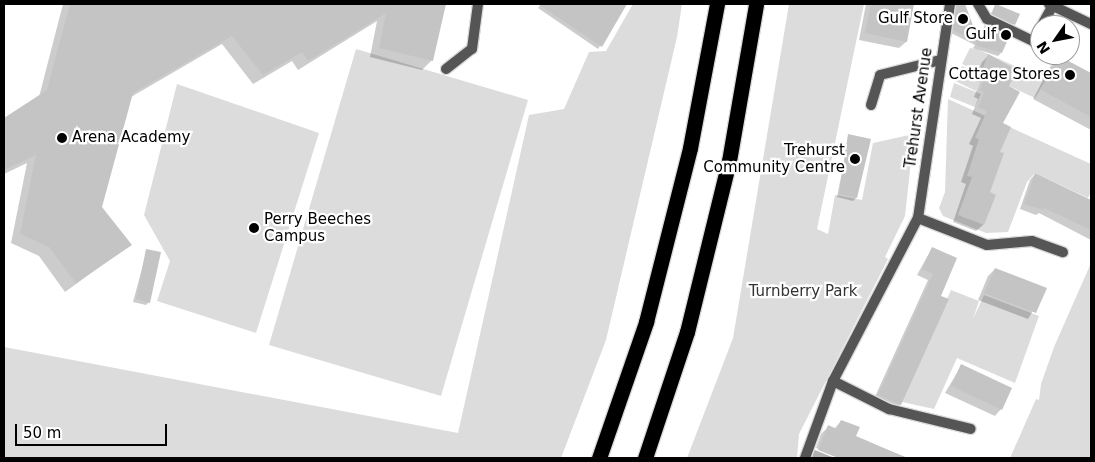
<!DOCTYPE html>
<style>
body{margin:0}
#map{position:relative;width:1095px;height:462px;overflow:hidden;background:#fff;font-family:"DejaVu Sans",sans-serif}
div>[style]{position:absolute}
.green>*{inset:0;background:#dcdcdc}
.shadow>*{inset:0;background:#0003}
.building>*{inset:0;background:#c4c4c4}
.roads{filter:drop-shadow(1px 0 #dbdbdb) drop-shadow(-1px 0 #dbdbdb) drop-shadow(0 1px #dbdbdb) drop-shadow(0 -1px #dbdbdb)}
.service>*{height:10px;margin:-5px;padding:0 5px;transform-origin:5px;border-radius:5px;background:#555}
.minor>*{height:10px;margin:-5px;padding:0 5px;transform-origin:5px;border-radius:5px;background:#555}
.motorway>*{height:15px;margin:-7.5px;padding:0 7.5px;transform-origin:7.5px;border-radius:7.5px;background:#000}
.dots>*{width:14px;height:14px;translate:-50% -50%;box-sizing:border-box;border:2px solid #fff;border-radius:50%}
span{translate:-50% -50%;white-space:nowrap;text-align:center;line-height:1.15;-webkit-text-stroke:4.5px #fff;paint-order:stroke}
.poi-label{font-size:15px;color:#000}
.right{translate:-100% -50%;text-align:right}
.left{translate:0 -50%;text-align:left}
.street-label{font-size:15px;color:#000}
.park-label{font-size:15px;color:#333}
.frame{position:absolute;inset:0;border:5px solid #000;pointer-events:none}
.north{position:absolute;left:1030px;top:15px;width:50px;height:50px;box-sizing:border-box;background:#fff;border:1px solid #999;border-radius:50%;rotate:237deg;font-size:14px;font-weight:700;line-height:20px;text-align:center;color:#000}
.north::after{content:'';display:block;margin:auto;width:18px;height:22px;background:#000;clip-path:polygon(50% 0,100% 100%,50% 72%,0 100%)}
.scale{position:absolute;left:15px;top:424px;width:152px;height:22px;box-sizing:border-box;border:2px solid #000;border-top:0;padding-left:6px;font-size:15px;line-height:18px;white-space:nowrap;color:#000;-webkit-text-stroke:4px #fff;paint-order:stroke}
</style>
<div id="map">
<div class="green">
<i style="clip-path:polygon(633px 4px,682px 4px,677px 37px,606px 340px,561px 458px,4px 458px,4px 347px,458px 433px,529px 115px,564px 109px,589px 52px,606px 51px)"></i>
<i style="clip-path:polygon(789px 4px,864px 4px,817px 229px,828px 234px,835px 195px,862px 200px,873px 143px,914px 134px,905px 216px,885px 257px,888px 259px,799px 434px,797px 458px,687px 458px,733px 338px)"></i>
<i style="clip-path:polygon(970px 48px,977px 49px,1046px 80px,1035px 98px,962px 64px)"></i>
<i style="clip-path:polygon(356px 49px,528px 100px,441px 396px,269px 345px)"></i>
<i style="clip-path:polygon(962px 66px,983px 75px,976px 91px,955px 81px)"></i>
<i style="clip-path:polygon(954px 83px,981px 94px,975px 107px,950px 97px)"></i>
<i style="clip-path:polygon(177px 84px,319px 133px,256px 333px,157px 301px,170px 261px,144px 215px)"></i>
<i style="clip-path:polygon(948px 99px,1091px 164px,1091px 192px,1088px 198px,1035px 173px,1027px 182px,1008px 232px,986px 233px,943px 216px,939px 208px,945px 192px)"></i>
<i style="clip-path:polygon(1091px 263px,1091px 458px,1010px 458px,1036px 399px,1039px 400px,1041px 384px,1054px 347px)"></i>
<i style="clip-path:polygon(951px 290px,979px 301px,973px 319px,984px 295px,1039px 316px,1015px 383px,957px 358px,934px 409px,902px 402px)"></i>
<i style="clip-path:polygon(812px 449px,834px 458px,809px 458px)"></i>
</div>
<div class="shadow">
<i style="clip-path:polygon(63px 4px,116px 4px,106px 21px,134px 4px,445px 4px,432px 60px,422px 70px,370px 57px,377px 21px,298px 70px,292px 61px,253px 84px,222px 44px,131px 97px,101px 208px,130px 245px,65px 292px,39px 256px,11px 243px,27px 163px,4px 174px,4px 119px,39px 97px)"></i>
<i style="clip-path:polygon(541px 4px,570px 4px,580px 11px,585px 4px,626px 4px,598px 49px,538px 8px)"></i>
<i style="clip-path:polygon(866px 4px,913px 4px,906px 42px,899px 48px,859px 40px)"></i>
<i style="clip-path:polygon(955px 4px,964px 4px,977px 40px,985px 27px,1001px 53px,998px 56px,973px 48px,975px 45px,951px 33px)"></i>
<i style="clip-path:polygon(996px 4px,1019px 14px,1011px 27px,989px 17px)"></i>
<i style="clip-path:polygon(988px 56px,1007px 87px,998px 152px,988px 193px,994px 195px,983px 225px,976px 231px,953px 222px,966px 184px,961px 182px,973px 146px,969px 144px,981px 118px,972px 114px,978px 99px,974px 97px,980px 82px,975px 80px,982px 62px)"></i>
<i style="clip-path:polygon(1059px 58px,1091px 75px,1091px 130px,1033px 99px,1050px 67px)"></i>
<i style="clip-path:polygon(849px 136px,856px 198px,853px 201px,837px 197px)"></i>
<i style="clip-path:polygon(1035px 174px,1091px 201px,1091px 240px,1039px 213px,1036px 215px,1020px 209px,1030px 180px)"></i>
<i style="clip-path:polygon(932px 248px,940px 296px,900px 404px,893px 411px,873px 401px,928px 280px,917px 275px)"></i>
<i style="clip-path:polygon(147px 250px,149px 302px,146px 305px,133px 302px)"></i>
<i style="clip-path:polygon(995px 269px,1046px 289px,1028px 319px,978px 300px,988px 276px)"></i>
<i style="clip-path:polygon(961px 366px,1001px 409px,995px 416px,945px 393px)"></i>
<i style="clip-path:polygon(841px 421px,855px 437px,908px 458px,842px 458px,816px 448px,821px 434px,828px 427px,834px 429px)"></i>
<i style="clip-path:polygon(815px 450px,835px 458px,812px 457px)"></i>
</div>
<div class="building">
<i style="clip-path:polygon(70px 4px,446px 4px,433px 61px,379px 48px,386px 13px,308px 61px,302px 52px,263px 75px,232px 36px,133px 93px,102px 207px,132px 245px,76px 283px,49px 247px,20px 234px,36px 155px,4px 170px,4px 118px,47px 90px)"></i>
<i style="clip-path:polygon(538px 4px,627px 4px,602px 47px)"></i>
<i style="clip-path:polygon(871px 4px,914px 4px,907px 42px,865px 33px)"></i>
<i style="clip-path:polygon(957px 4px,965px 4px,978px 39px,985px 25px,1009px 37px,1002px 53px,975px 45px,977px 42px,953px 30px)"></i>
<i style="clip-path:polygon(995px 4px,1020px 14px,1015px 25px,992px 14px)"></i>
<i style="clip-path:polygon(988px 54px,1017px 70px,1009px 86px,1020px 92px,1003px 123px,1011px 127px,1000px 152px,1004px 153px,990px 192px,996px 195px,984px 225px,958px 215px,972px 177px,967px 176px,979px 139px,975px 138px,987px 111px,978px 107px,984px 92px,980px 90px,985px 75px,981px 73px)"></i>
<i style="clip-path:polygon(1059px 56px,1091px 73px,1091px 117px,1041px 90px)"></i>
<i style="clip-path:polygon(848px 134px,871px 139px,857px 198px,839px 194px)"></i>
<i style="clip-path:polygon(1035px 173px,1091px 200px,1091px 230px,1044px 208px,1043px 210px,1024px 204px)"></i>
<i style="clip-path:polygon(932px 247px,957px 258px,941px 296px,949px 299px,901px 405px,878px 395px,933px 274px,922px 269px)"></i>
<i style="clip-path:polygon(146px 249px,161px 252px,150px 303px,136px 299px)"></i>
<i style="clip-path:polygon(995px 268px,1047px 288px,1036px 313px,984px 293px)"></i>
<i style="clip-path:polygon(961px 364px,1012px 388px,1002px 410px,951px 386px)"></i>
<i style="clip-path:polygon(841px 420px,860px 427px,856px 436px,907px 458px,838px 458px,818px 450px,828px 425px,837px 429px)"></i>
</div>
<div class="roads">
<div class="service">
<i style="left:978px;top:4px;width:17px;rotate:59deg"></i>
<i style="left:987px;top:19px;width:51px;rotate:25.6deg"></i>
<i style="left:1033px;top:41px;width:15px;rotate:-62deg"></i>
<i style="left:1042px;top:25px;width:23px;rotate:-61deg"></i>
<i style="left:446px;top:69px;width:33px;rotate:-38deg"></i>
<i style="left:472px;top:49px;width:45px;rotate:-82.4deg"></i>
<i style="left:871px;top:105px;width:31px;rotate:-73deg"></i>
<i style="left:880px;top:75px;width:63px;rotate:-13.8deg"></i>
</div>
<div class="minor">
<i style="left:1049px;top:4px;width:47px;rotate:25.5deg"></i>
<i style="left:918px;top:218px;width:74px;rotate:21.4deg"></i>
<i style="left:987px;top:245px;width:45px;rotate:-5.1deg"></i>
<i style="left:1032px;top:241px;width:33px;rotate:20deg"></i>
<i style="left:833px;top:381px;width:63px;rotate:26.6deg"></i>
<i style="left:889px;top:409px;width:84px;rotate:13.7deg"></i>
<i style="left:805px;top:458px;width:82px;rotate:-70deg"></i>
<i style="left:833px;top:381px;width:184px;rotate:-62.5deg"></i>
<i style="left:918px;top:218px;width:216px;rotate:-81.5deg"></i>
</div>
<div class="motorway">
<i style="left:599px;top:458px;width:144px;rotate:-70.9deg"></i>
<i style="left:646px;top:322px;width:179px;rotate:-75.8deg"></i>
<i style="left:690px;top:148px;width:147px;rotate:-79.4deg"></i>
<i style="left:645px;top:458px;width:133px;rotate:-71.6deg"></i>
<i style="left:687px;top:332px;width:176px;rotate:-76.2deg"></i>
<i style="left:729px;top:161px;width:159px;rotate:-80.2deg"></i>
</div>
</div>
<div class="dots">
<i style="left:963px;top:19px;background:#000"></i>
<i style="left:1006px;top:35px;background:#000"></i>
<i style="left:1070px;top:75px;background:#000"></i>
<i style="left:62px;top:138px;background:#000"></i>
<i style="left:855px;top:159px;background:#000"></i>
<i style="left:254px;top:228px;background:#000"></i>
</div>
<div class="poi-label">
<span class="right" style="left:953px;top:19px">Gulf Store</span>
<span class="right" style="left:996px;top:35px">Gulf</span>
<span class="right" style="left:1060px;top:75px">Cottage Stores</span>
<span class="left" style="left:72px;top:138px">Arena Academy</span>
<span class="right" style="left:845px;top:159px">Trehurst<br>Community Centre</span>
<span class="left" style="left:264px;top:228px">Perry Beeches<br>Campus</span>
</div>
<div class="street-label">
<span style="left:919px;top:108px;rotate:-82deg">Trehurst Avenue</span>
</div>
<div class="park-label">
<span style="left:803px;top:292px">Turnberry Park</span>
</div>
<div class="frame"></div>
<div class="north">N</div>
<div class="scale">50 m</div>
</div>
